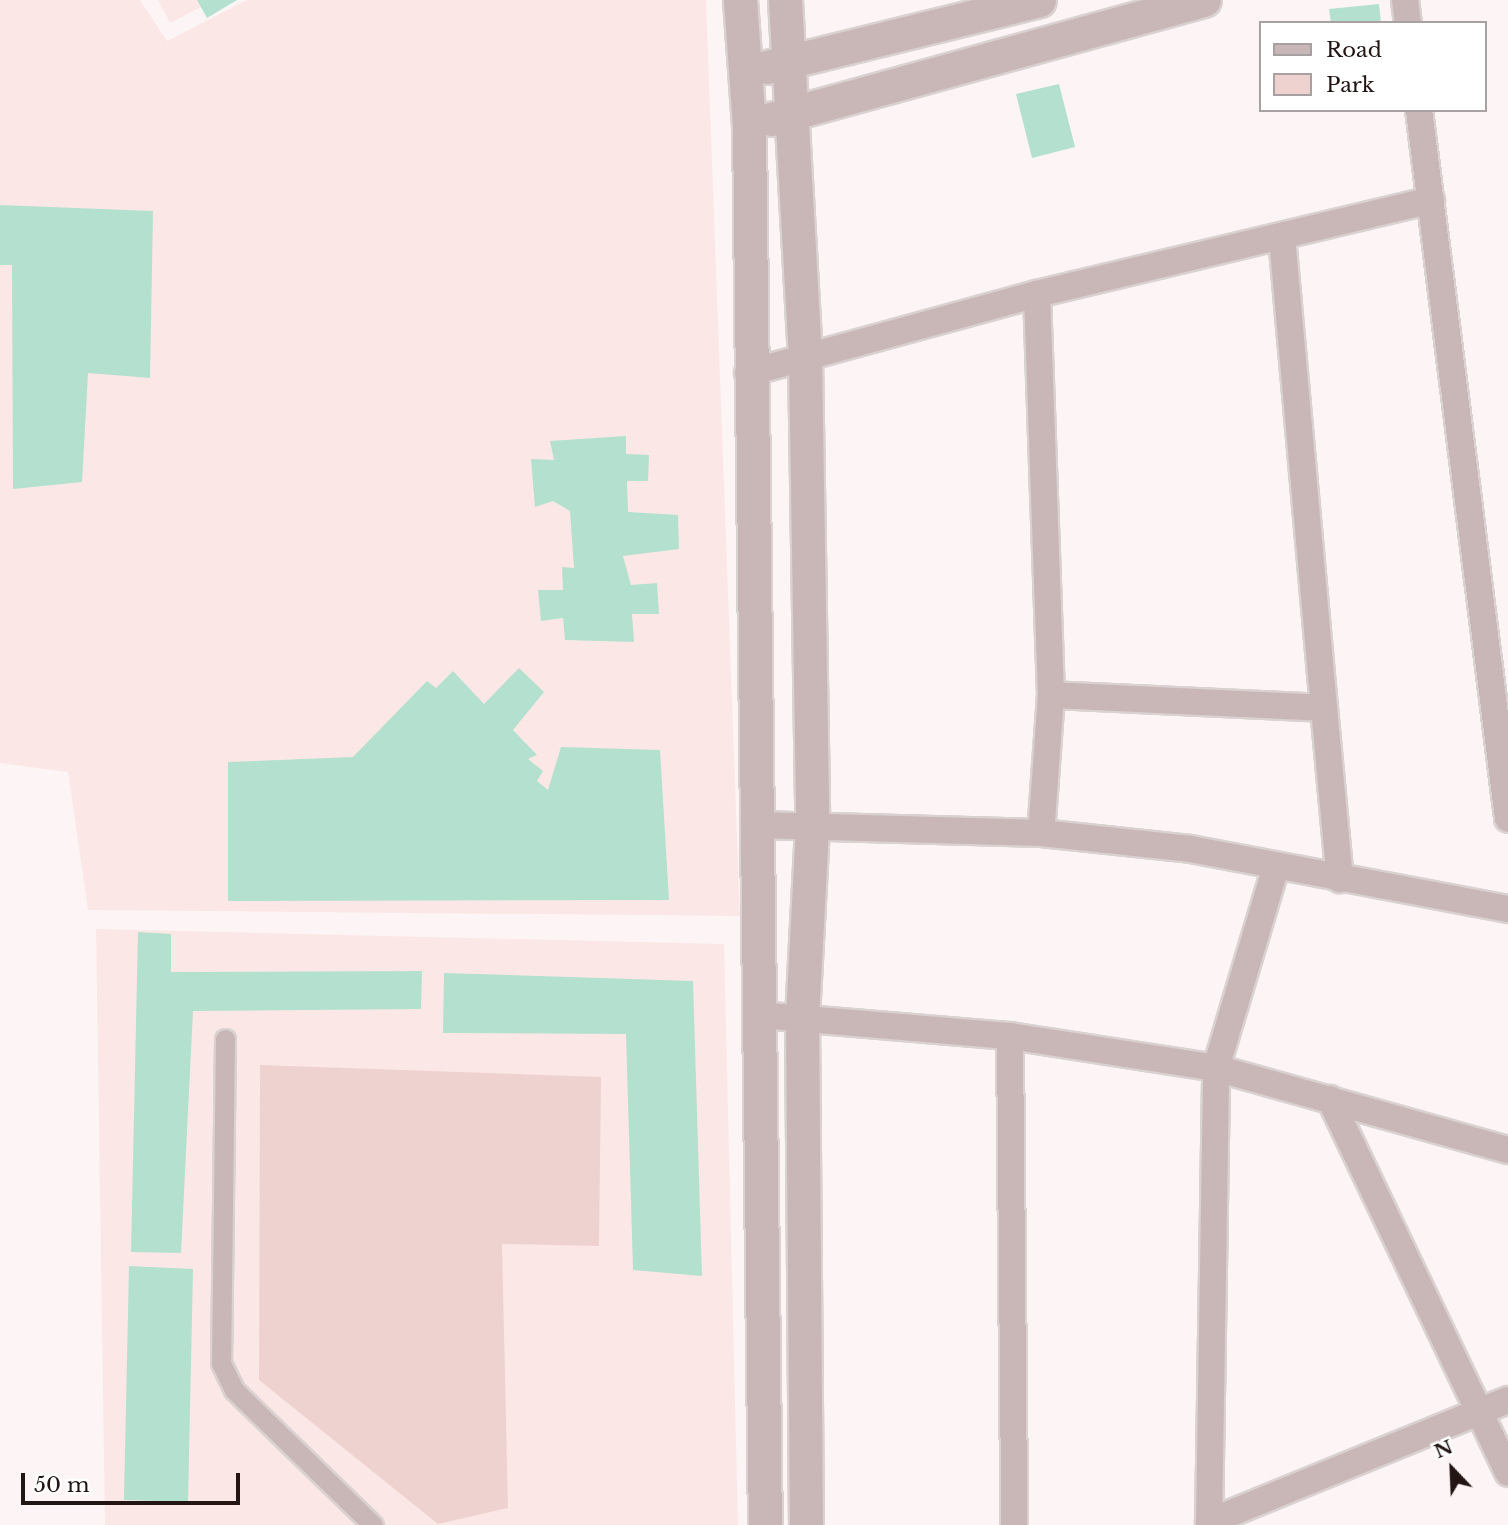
<!DOCTYPE html>
<style>
body{margin:0}
#map{position:relative;width:1508px;height:1525px;overflow:hidden;background:#fdf5f5;font-family:"Libre Baskerville",serif}
div>[style]{position:absolute}
.built>*{inset:0;background:#fbe8e6}
.green>*{inset:0;background:#eed2cf}
.building>*{inset:0;background:#b3e0cf}
.roads{filter:drop-shadow(2px 0 #dad1d1) drop-shadow(-2px 0 #dad1d1) drop-shadow(0 2px #dad1d1) drop-shadow(0 -2px #dad1d1)}
.pedestrian>*{height:19px;margin:-9.5px;padding:0 9.5px;transform-origin:9.5px;border-radius:9.5px;background:#c8b7b6}
.minor>*{height:26px;margin:-13px;padding:0 13px;transform-origin:13px;border-radius:13px;background:#c8b7b6}
.tertiary>*{height:33px;margin:-16.5px;padding:0 16.5px;transform-origin:16.5px;border-radius:16.5px;background:#c8b7b6}
span{translate:-50% -50%;white-space:nowrap;text-align:center;line-height:1.15;-webkit-text-stroke:7px #fff;paint-order:stroke}
.legend{position:absolute;left:1259px;top:21px;width:228px;height:91px;box-sizing:border-box;background:#fff;border:2px solid #a7a1a1;margin:0;padding:9px 12px;list-style:none;font-size:21px;color:#221514}
.legend li{display:flex;align-items:center;gap:14px;height:35px}
.legend b{width:35px;border:2px solid #a7a1a1}
.north{position:absolute;left:1417px;top:1434px;width:70px;height:70px;-webkit-text-stroke:5px #fff;paint-order:stroke;rotate:337deg;font-size:19px;font-weight:700;line-height:28px;text-align:center;color:#221514}
.north::after{content:'';display:block;margin:auto;width:24px;height:32px;background:#221514;clip-path:polygon(50% 0,100% 100%,50% 72%,0 100%)}
.scale{position:absolute;left:21px;top:1473px;width:219px;height:32px;box-sizing:border-box;border:4px solid #221514;border-top:0;padding-left:9px;font-size:21px;line-height:24px;white-space:nowrap;color:#221514;-webkit-text-stroke:5px #fff;paint-order:stroke}
</style>
<div id="map">
<div class="built">
<i style="clip-path:polygon(0 0,140px 0,167px 41px,247px 0,706px 0,740px 916px,88px 910px,68px 772px,0 763px)"></i>
<i style="clip-path:polygon(158px 0,215px 0,170px 23px)"></i>
<i style="clip-path:polygon(96px 929px,724px 944px,738px 1525px,105px 1525px)"></i>
</div>
<div class="green">
<i style="clip-path:polygon(260px 1065px,601px 1077px,599px 1246px,502px 1244px,508px 1508px,438px 1524px,259px 1380px)"></i>
</div>
<div class="building">
<i style="clip-path:polygon(197px 0,237px 0,207px 18px)"></i>
<i style="clip-path:polygon(1379px 4px,1381px 23px,1331px 23px,1329px 9px)"></i>
<i style="clip-path:polygon(1059px 84px,1075px 147px,1032px 158px,1016px 94px)"></i>
<i style="clip-path:polygon(0 205px,153px 211px,150px 378px,88px 373px,82px 482px,13px 489px,12px 265px,0 265px)"></i>
<i style="clip-path:polygon(626px 436px,626px 454px,649px 455px,648px 481px,627px 481px,628px 512px,678px 515px,679px 549px,623px 556px,631px 585px,657px 583px,659px 614px,632px 614px,634px 642px,565px 640px,563px 618px,541px 621px,538px 590px,563px 590px,562px 567px,574px 568px,570px 511px,553px 501px,535px 507px,531px 459px,554px 460px,550px 441px)"></i>
<i style="clip-path:polygon(519px 668px,544px 692px,513px 730px,537px 755px,528px 759px,543px 771px,537px 781px,548px 790px,561px 747px,660px 750px,669px 900px,228px 901px,228px 762px,353px 757px,427px 681px,436px 688px,453px 671px,484px 704px)"></i>
<i style="clip-path:polygon(138px 932px,171px 934px,171px 972px,422px 971px,421px 1009px,193px 1011px,181px 1253px,131px 1252px)"></i>
<i style="clip-path:polygon(444px 973px,693px 981px,702px 1276px,633px 1270px,626px 1034px,443px 1033px)"></i>
<i style="clip-path:polygon(129px 1266px,193px 1269px,188px 1502px,124px 1500px)"></i>
</div>
<div class="roads">
<div class="pedestrian">
<i style="left:225px;top:1039px;width:324px;rotate:90.7deg"></i>
<i style="left:221px;top:1363px;width:30px;rotate:64deg"></i>
<i style="left:234px;top:1390px;width:194px;rotate:44.2deg"></i>
</div>
<div class="minor">
<i style="left:1405px;top:0;width:23px;rotate:83deg"></i>
<i style="left:1419px;top:110px;width:714px;rotate:82.84deg"></i>
<i style="left:1037px;top:294px;width:401px;rotate:88deg"></i>
<i style="left:1051px;top:695px;width:138px;rotate:94.1deg"></i>
<i style="left:748px;top:373px;width:300px;rotate:-15.3deg"></i>
<i style="left:1037px;top:294px;width:405px;rotate:-13.4deg"></i>
<i style="left:1051px;top:695px;width:273px;rotate:2.7deg"></i>
<i style="left:1324px;top:708px;width:474px;rotate:-95.1deg"></i>
<i style="left:1324px;top:708px;width:172px;rotate:84.7deg"></i>
<i style="left:758px;top:825px;width:283px;rotate:1.6deg"></i>
<i style="left:1041px;top:833px;width:150px;rotate:6.1deg"></i>
<i style="left:1190px;top:849px;width:324px;rotate:10.7deg"></i>
<i style="left:759px;top:1015px;width:252px;rotate:4.8deg"></i>
<i style="left:1010px;top:1036px;width:208px;rotate:8.8deg"></i>
<i style="left:1216px;top:1068px;width:303px;rotate:15.7deg"></i>
<i style="left:1010px;top:1036px;width:489px;rotate:89.5deg"></i>
<i style="left:1330px;top:1099px;width:414px;rotate:64.5deg"></i>
<i style="left:1209px;top:1522px;width:323px;rotate:-22.2deg"></i>
<i style="left:1209px;top:1525px;width:457px;rotate:-89.1deg"></i>
<i style="left:1216px;top:1068px;width:210px;rotate:-73.4deg"></i>
</div>
<div class="tertiary">
<i style="left:740px;top:0;width:125px;rotate:85.9deg"></i>
<i style="left:749px;top:125px;width:1400px;rotate:89.35deg"></i>
<i style="left:785px;top:0;width:358px;rotate:86.8deg"></i>
<i style="left:805px;top:357px;width:470px;rotate:89.1deg"></i>
<i style="left:812px;top:827px;width:192px;rotate:93deg"></i>
<i style="left:802px;top:1019px;width:506px;rotate:89.55deg"></i>
<i style="left:767px;top:67px;width:280px;rotate:-13.8deg"></i>
<i style="left:771px;top:119px;width:449px;rotate:-15.4deg"></i>
</div>
</div>
<ul class="legend">
<li><b style="height:9px;background:#c8b7b6"></b>Road</li>
<li><b style="height:19px;background:#eed2cf"></b>Park</li>
</ul>
<div class="north">N</div>
<div class="scale">50 m</div>
</div>
